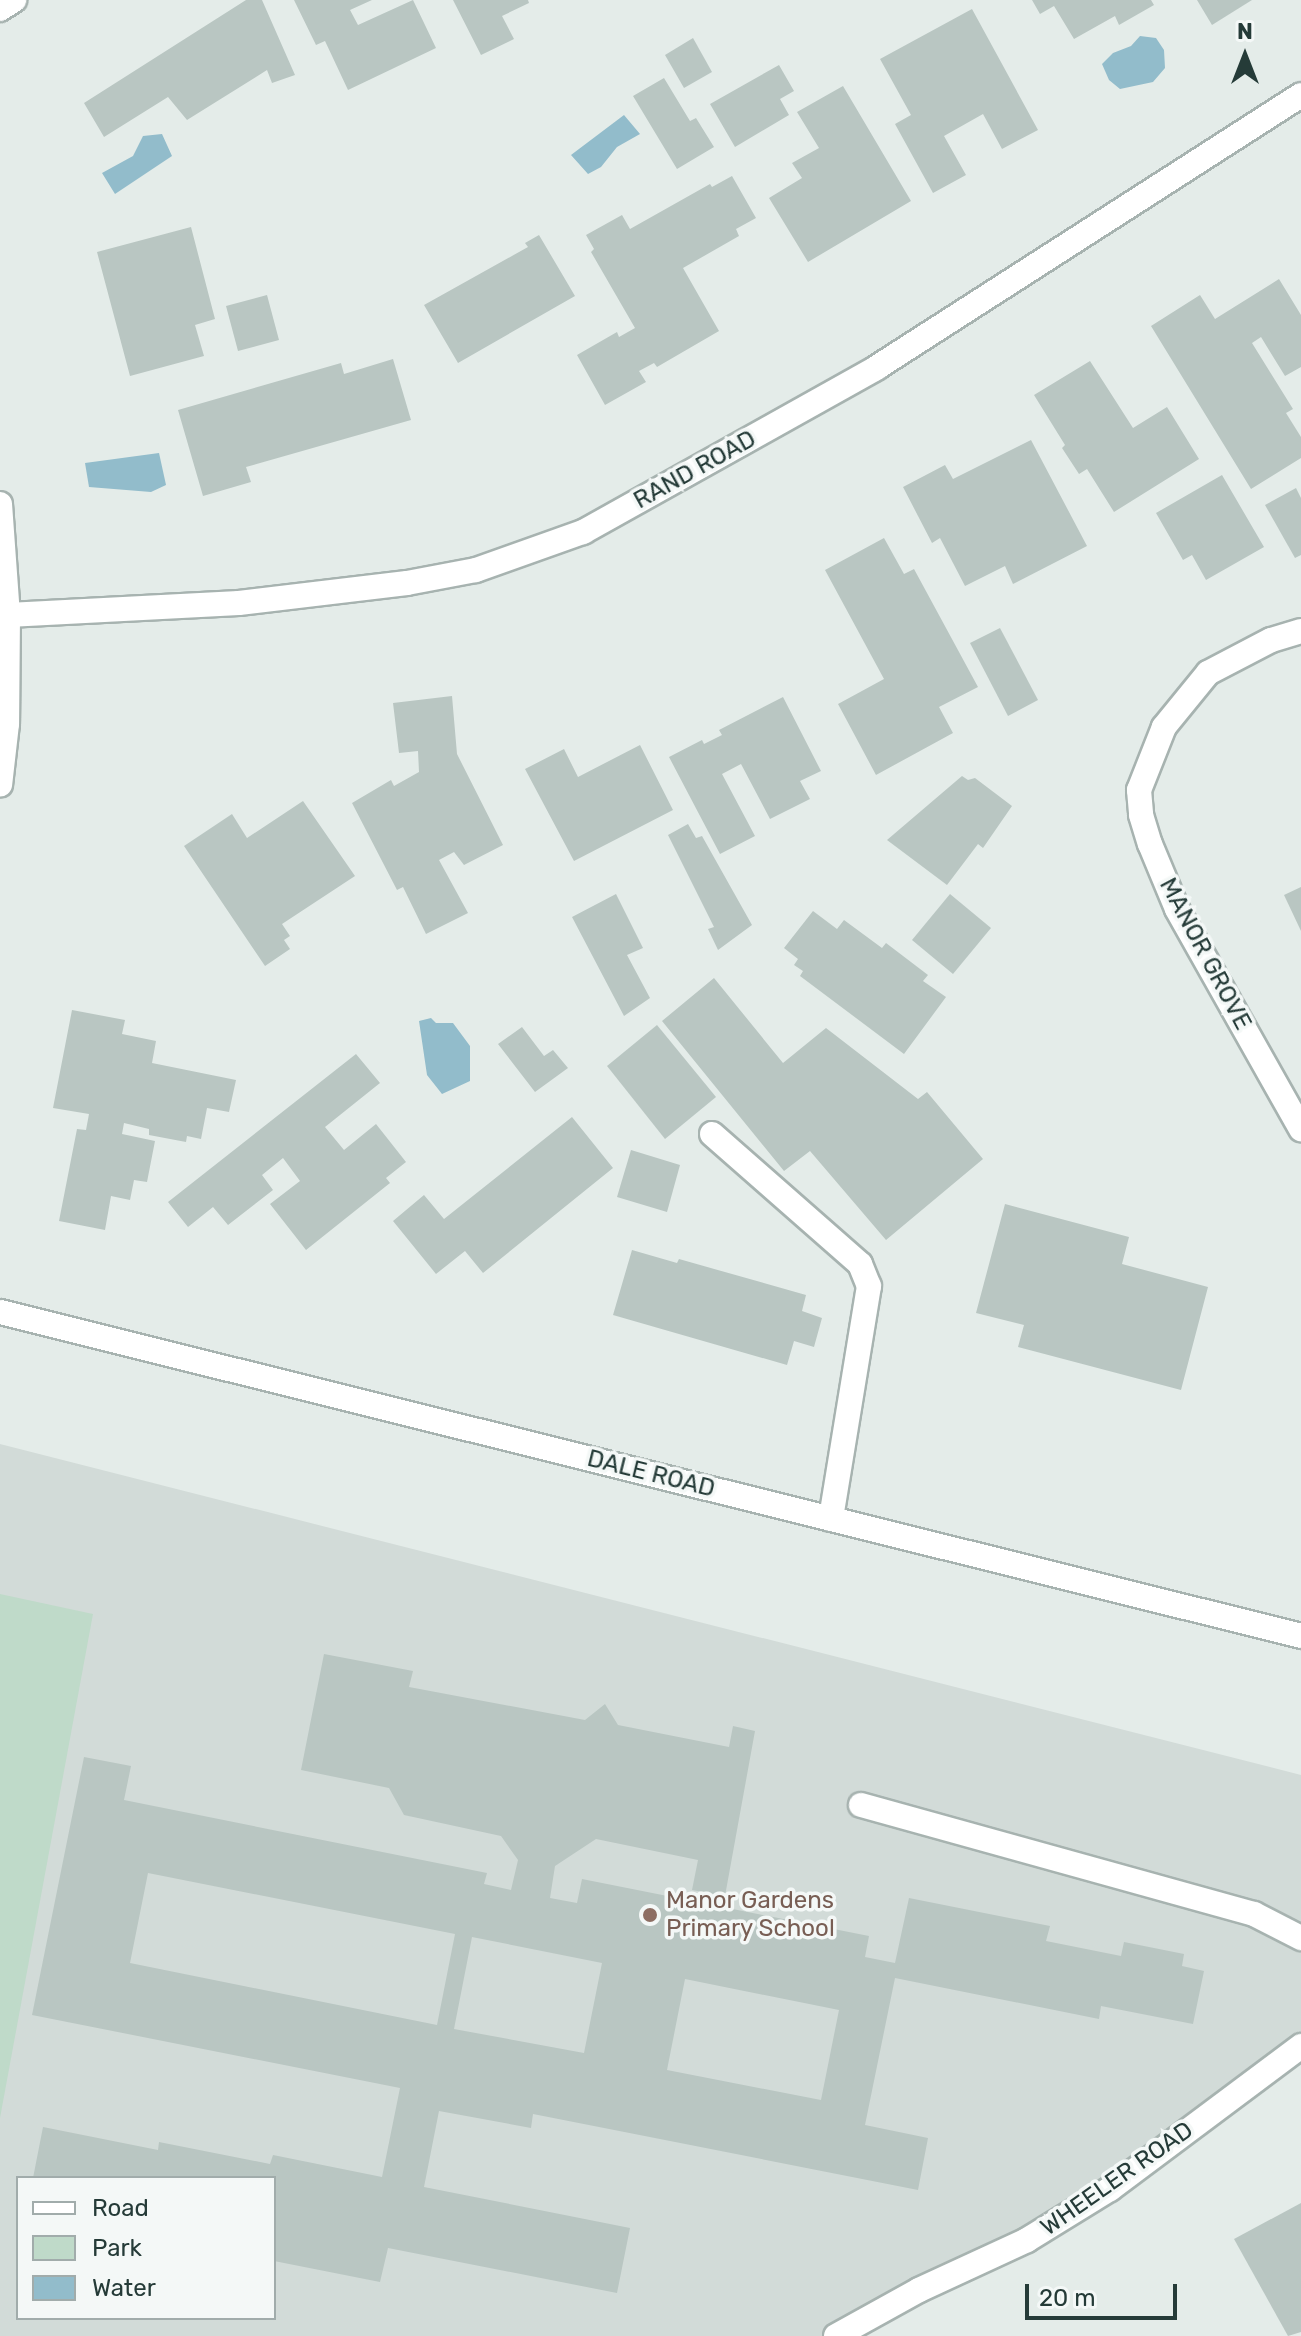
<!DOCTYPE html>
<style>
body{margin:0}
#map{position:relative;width:1301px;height:2336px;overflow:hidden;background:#e4ece9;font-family:Rubik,sans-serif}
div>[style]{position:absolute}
.built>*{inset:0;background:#d2dbd8}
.green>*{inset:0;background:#bfdac9}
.water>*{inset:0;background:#92bccb}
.building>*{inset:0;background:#b9c6c2}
.roads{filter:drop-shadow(2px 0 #a7b3b0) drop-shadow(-2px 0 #a7b3b0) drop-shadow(0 2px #a7b3b0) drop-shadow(0 -2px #a7b3b0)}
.minor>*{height:24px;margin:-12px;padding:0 12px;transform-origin:12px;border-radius:12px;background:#fff}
.dots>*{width:22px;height:22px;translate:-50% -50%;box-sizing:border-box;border:4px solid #f4f8f7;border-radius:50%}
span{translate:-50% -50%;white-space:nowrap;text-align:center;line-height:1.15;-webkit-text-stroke:7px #f4f8f7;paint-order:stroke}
.street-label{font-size:24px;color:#253b38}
.education-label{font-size:24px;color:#785e54}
.left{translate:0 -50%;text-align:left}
.legend{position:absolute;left:16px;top:2176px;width:260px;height:144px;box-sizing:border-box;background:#f4f8f7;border:2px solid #a1acab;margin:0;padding:10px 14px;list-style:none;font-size:24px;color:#253b38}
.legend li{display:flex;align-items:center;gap:16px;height:40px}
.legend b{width:40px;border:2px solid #a1acab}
.north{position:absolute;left:1205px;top:16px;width:80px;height:80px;-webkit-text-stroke:6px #f4f8f7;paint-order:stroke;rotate:0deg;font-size:22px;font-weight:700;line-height:32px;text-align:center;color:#253b38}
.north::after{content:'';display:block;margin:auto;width:28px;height:36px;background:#253b38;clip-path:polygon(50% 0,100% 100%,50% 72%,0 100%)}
.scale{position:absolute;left:1025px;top:2284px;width:152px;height:36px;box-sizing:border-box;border:4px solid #253b38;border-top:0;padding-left:10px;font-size:24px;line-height:28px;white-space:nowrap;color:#253b38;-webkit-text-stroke:6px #f4f8f7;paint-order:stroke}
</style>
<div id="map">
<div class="built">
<i style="clip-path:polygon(evenodd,0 1444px,1301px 1775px,1301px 2054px,1110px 2189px,836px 2336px,0 2336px,0 1444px,18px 2178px,274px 2178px,274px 2318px,18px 2318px,18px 2178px)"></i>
</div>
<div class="green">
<i style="clip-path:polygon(0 1594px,93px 1614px,0 2118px)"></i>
</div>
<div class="water">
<i style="clip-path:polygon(1140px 36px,1156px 38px,1164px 50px,1165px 68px,1153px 82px,1120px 89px,1109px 80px,1102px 64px,1113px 53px,1131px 46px)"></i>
<i style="clip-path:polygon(624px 115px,640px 134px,617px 147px,601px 167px,588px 174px,571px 155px)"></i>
<i style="clip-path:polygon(162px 134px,172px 156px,115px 194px,102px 173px,133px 156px,143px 136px)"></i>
<i style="clip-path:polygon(159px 453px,166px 485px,151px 492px,89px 487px,85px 463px)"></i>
<i style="clip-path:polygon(431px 1018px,436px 1023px,453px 1023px,470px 1046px,470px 1081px,442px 1094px,427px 1075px,419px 1021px)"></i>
</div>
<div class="building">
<i style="clip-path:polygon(246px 0,262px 0,295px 75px,272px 83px,267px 70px,187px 120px,168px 97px,104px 137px,84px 103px)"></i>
<i style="clip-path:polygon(294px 0,372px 0,350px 10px,358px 25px,413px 0,436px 48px,348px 90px,325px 41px,316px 45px)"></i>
<i style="clip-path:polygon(453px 0,528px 0,529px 3px,502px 16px,514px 39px,481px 55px)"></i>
<i style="clip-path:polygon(1032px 0,1151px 0,1154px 5px,1119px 25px,1115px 16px,1074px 39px,1054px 6px,1040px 14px)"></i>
<i style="clip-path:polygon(1197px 0,1252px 0,1212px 25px)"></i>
<i style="clip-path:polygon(972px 9px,1038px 130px,1002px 149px,983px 114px,944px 136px,966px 175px,933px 193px,895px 124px,911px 115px,880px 59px)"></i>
<i style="clip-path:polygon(693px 38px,712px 72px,684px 88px,665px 55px)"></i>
<i style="clip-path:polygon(779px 65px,794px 91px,780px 99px,789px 115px,735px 147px,710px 104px)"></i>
<i style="clip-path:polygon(664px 78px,690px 121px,696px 118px,714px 147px,677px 169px,633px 96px)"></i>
<i style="clip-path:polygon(843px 86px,911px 201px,808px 262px,769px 198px,802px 178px,792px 163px,819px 148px,797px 112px)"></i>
<i style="clip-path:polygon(732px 176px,756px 218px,736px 229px,739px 236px,683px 268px,719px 331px,657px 367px,654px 363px,639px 371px,646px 382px,605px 405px,577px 355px,617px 332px,619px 337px,635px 328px,591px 252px,594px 249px,586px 235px,622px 215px,630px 229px,710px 184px,712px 187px)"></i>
<i style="clip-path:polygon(191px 227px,215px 319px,195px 325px,204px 356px,130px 376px,97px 252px)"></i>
<i style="clip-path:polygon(539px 235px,575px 296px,458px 363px,424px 305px,528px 247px,525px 243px)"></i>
<i style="clip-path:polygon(1279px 279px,1301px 315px,1301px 367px,1285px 376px,1261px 337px,1252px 343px,1293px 409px,1286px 413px,1301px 437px,1301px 458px,1251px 489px,1151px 326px,1200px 295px,1215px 319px)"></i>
<i style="clip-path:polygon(267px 295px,279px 340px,238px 351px,226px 306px)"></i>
<i style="clip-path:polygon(393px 359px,411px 420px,246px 467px,251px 482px,203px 496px,178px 410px,341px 363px,344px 374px)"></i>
<i style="clip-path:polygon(1090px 361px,1133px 428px,1167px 407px,1199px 459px,1114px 512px,1087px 469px,1079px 474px,1062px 448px,1065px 445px,1034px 395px)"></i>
<i style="clip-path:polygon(1031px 440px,1087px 546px,1013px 584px,1005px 566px,965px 586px,940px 538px,932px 543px,903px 487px,945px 465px,953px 479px)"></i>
<i style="clip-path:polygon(1222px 475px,1264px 547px,1206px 580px,1192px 555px,1183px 560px,1156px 513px)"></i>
<i style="clip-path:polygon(1296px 488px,1301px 498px,1301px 555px,1295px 558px,1265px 505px)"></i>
<i style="clip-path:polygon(884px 538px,904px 574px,914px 569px,978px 687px,939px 707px,953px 733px,876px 775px,838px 704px,884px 679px,825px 570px)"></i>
<i style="clip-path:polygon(1000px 628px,1038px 700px,1008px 716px,970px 643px)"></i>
<i style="clip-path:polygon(452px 696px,457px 754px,503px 845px,464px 865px,454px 852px,439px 860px,468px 913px,426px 934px,403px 887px,397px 890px,352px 803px,391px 780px,394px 786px,419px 772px,418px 751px,399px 753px,393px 703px)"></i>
<i style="clip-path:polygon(783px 697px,821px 771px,800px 781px,810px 799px,770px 819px,741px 764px,722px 774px,755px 836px,720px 854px,669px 757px,702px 740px,704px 744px,722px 735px,719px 730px)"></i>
<i style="clip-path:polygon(640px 745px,673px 810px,574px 861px,525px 769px,564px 749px,578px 777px)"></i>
<i style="clip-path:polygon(962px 776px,968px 780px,975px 778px,1012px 806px,983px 848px,978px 844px,947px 885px,887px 840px)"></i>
<i style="clip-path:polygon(303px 801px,355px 876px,282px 924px,290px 936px,284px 940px,290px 949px,265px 966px,184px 846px,232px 814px,247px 838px)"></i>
<i style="clip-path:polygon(688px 824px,696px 838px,702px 836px,752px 925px,718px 950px,708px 929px,714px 927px,668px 835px)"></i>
<i style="clip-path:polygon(1301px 887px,1301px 931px,1284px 895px)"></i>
<i style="clip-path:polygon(616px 894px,643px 948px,627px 955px,650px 998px,624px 1016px,572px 917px)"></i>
<i style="clip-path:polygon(950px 894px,991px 928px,953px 974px,912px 940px)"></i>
<i style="clip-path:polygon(813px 911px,837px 929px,844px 920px,882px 948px,886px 943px,928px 975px,923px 981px,946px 997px,904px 1054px,800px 976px,803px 971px,794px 965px,798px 959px,784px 948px)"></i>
<i style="clip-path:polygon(714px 978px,783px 1063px,826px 1028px,918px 1099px,927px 1092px,983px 1159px,886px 1240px,810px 1151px,784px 1171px,662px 1021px)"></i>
<i style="clip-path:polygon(72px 1010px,125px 1020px,122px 1034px,156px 1041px,152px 1063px,236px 1080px,229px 1112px,207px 1108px,201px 1139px,187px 1136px,186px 1142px,149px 1135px,149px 1129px,124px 1123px,122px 1134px,155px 1141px,147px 1182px,134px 1180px,130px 1200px,111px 1196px,105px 1230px,59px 1221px,77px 1129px,86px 1130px,89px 1114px,53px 1108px)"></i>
<i style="clip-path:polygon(657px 1025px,716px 1097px,665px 1139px,607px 1066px)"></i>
<i style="clip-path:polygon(522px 1027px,544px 1056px,553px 1050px,568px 1068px,535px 1092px,498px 1044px)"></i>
<i style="clip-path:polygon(356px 1054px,380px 1083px,325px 1127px,344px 1150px,376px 1124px,406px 1162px,386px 1178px,390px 1183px,306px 1250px,270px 1204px,300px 1181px,283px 1158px,262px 1175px,273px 1190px,228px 1225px,213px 1207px,188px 1227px,168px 1202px)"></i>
<i style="clip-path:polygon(572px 1117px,613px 1168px,483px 1273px,465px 1251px,436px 1274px,393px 1221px,424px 1195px,444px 1219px)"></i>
<i style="clip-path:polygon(631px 1150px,680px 1165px,667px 1212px,617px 1197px)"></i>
<i style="clip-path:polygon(1005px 1204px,1129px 1237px,1122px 1264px,1208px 1287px,1181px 1390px,1018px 1347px,1024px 1325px,976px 1313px)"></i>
<i style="clip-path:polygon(632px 1250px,677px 1263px,679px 1259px,806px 1295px,802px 1311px,822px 1318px,814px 1347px,794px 1341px,787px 1365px,613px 1315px)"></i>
<i style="clip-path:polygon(evenodd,324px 1654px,413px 1671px,409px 1687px,585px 1720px,605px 1704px,618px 1725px,729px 1747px,733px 1726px,755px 1731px,725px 1896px,692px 1890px,698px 1860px,596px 1839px,555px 1866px,550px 1898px,577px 1903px,582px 1879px,869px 1936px,865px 1957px,895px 1963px,909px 1898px,1050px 1926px,1046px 1941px,1121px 1956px,1124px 1942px,1184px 1954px,1182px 1966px,1204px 1971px,1193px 2024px,1101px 2006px,1099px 2019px,895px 1978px,865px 2125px,928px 2138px,918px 2190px,533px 2114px,531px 2128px,439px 2111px,424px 2187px,630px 2228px,617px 2293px,388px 2248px,380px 2282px,274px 2261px,274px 2178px,33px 2178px,43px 2127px,158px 2150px,159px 2142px,270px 2164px,273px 2155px,382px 2177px,400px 2088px,32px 2015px,84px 1757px,131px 1766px,124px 1800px,487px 1873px,484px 1884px,511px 1890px,518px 1860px,501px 1836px,404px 1815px,389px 1788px,301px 1770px,324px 1654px,148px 1873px,455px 1934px,437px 2025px,130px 1963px,148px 1873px,324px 1654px,472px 1937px,602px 1963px,584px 2053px,454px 2029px,472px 1937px,324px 1654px,685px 1979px,839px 2010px,821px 2100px,667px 2070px,685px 1979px)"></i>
<i style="clip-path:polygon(1301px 2203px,1301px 2332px,1288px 2336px,1234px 2239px)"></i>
</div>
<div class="roads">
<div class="minor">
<i style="left:0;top:9px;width:17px;rotate:-33deg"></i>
<i style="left:0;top:504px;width:111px;rotate:85.9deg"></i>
<i style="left:8px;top:615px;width:109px;rotate:90.5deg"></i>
<i style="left:7px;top:724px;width:61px;rotate:96.5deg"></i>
<i style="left:8px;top:615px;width:231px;rotate:-3deg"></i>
<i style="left:239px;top:603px;width:169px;rotate:-6.8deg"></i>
<i style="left:407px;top:583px;width:70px;rotate:-10.7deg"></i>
<i style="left:476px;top:570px;width:114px;rotate:-19.6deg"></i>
<i style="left:583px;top:532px;width:336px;rotate:-29.2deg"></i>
<i style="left:876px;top:368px;width:505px;rotate:-32.71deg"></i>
<i style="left:1301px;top:631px;width:31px;rotate:163deg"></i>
<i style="left:1271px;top:640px;width:71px;rotate:152.4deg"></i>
<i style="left:1208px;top:673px;width:70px;rotate:129.2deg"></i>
<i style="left:1164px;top:727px;width:68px;rotate:111.6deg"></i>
<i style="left:1139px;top:790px;width:25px;rotate:85deg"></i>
<i style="left:1141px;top:815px;width:30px;rotate:73deg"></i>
<i style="left:1150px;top:844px;width:70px;rotate:67.4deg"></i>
<i style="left:1177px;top:909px;width:253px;rotate:60.6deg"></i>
<i style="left:712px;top:1134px;width:197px;rotate:41.3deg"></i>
<i style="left:860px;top:1264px;width:24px;rotate:68deg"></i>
<i style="left:869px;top:1286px;width:236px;rotate:99.3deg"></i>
<i style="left:0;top:1312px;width:1341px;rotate:13.98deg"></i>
<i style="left:861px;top:1805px;width:408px;rotate:15.5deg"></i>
<i style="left:1254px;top:1914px;width:53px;rotate:27.1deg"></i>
<i style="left:836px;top:2336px;width:95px;rotate:-29deg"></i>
<i style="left:919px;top:2290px;width:119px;rotate:-24.8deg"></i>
<i style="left:1027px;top:2240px;width:97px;rotate:-31.6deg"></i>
<i style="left:1110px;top:2189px;width:239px;rotate:-36.8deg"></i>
</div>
</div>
<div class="dots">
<i style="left:650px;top:1915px;background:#8d6e63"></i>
</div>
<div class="street-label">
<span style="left:695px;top:470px;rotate:-29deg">RAND ROAD</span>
<span style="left:1205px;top:954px;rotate:62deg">MANOR GROVE</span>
<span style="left:651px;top:1474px;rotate:14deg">DALE ROAD</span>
<span style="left:1117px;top:2179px;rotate:-35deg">WHEELER ROAD</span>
</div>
<div class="education-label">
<span class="left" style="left:666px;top:1915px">Manor Gardens<br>Primary School</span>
</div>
<ul class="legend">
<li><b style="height:10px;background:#fff"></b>Road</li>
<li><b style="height:22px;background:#bfdac9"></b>Park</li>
<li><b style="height:22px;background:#92bccb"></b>Water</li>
</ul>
<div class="north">N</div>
<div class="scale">20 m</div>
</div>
